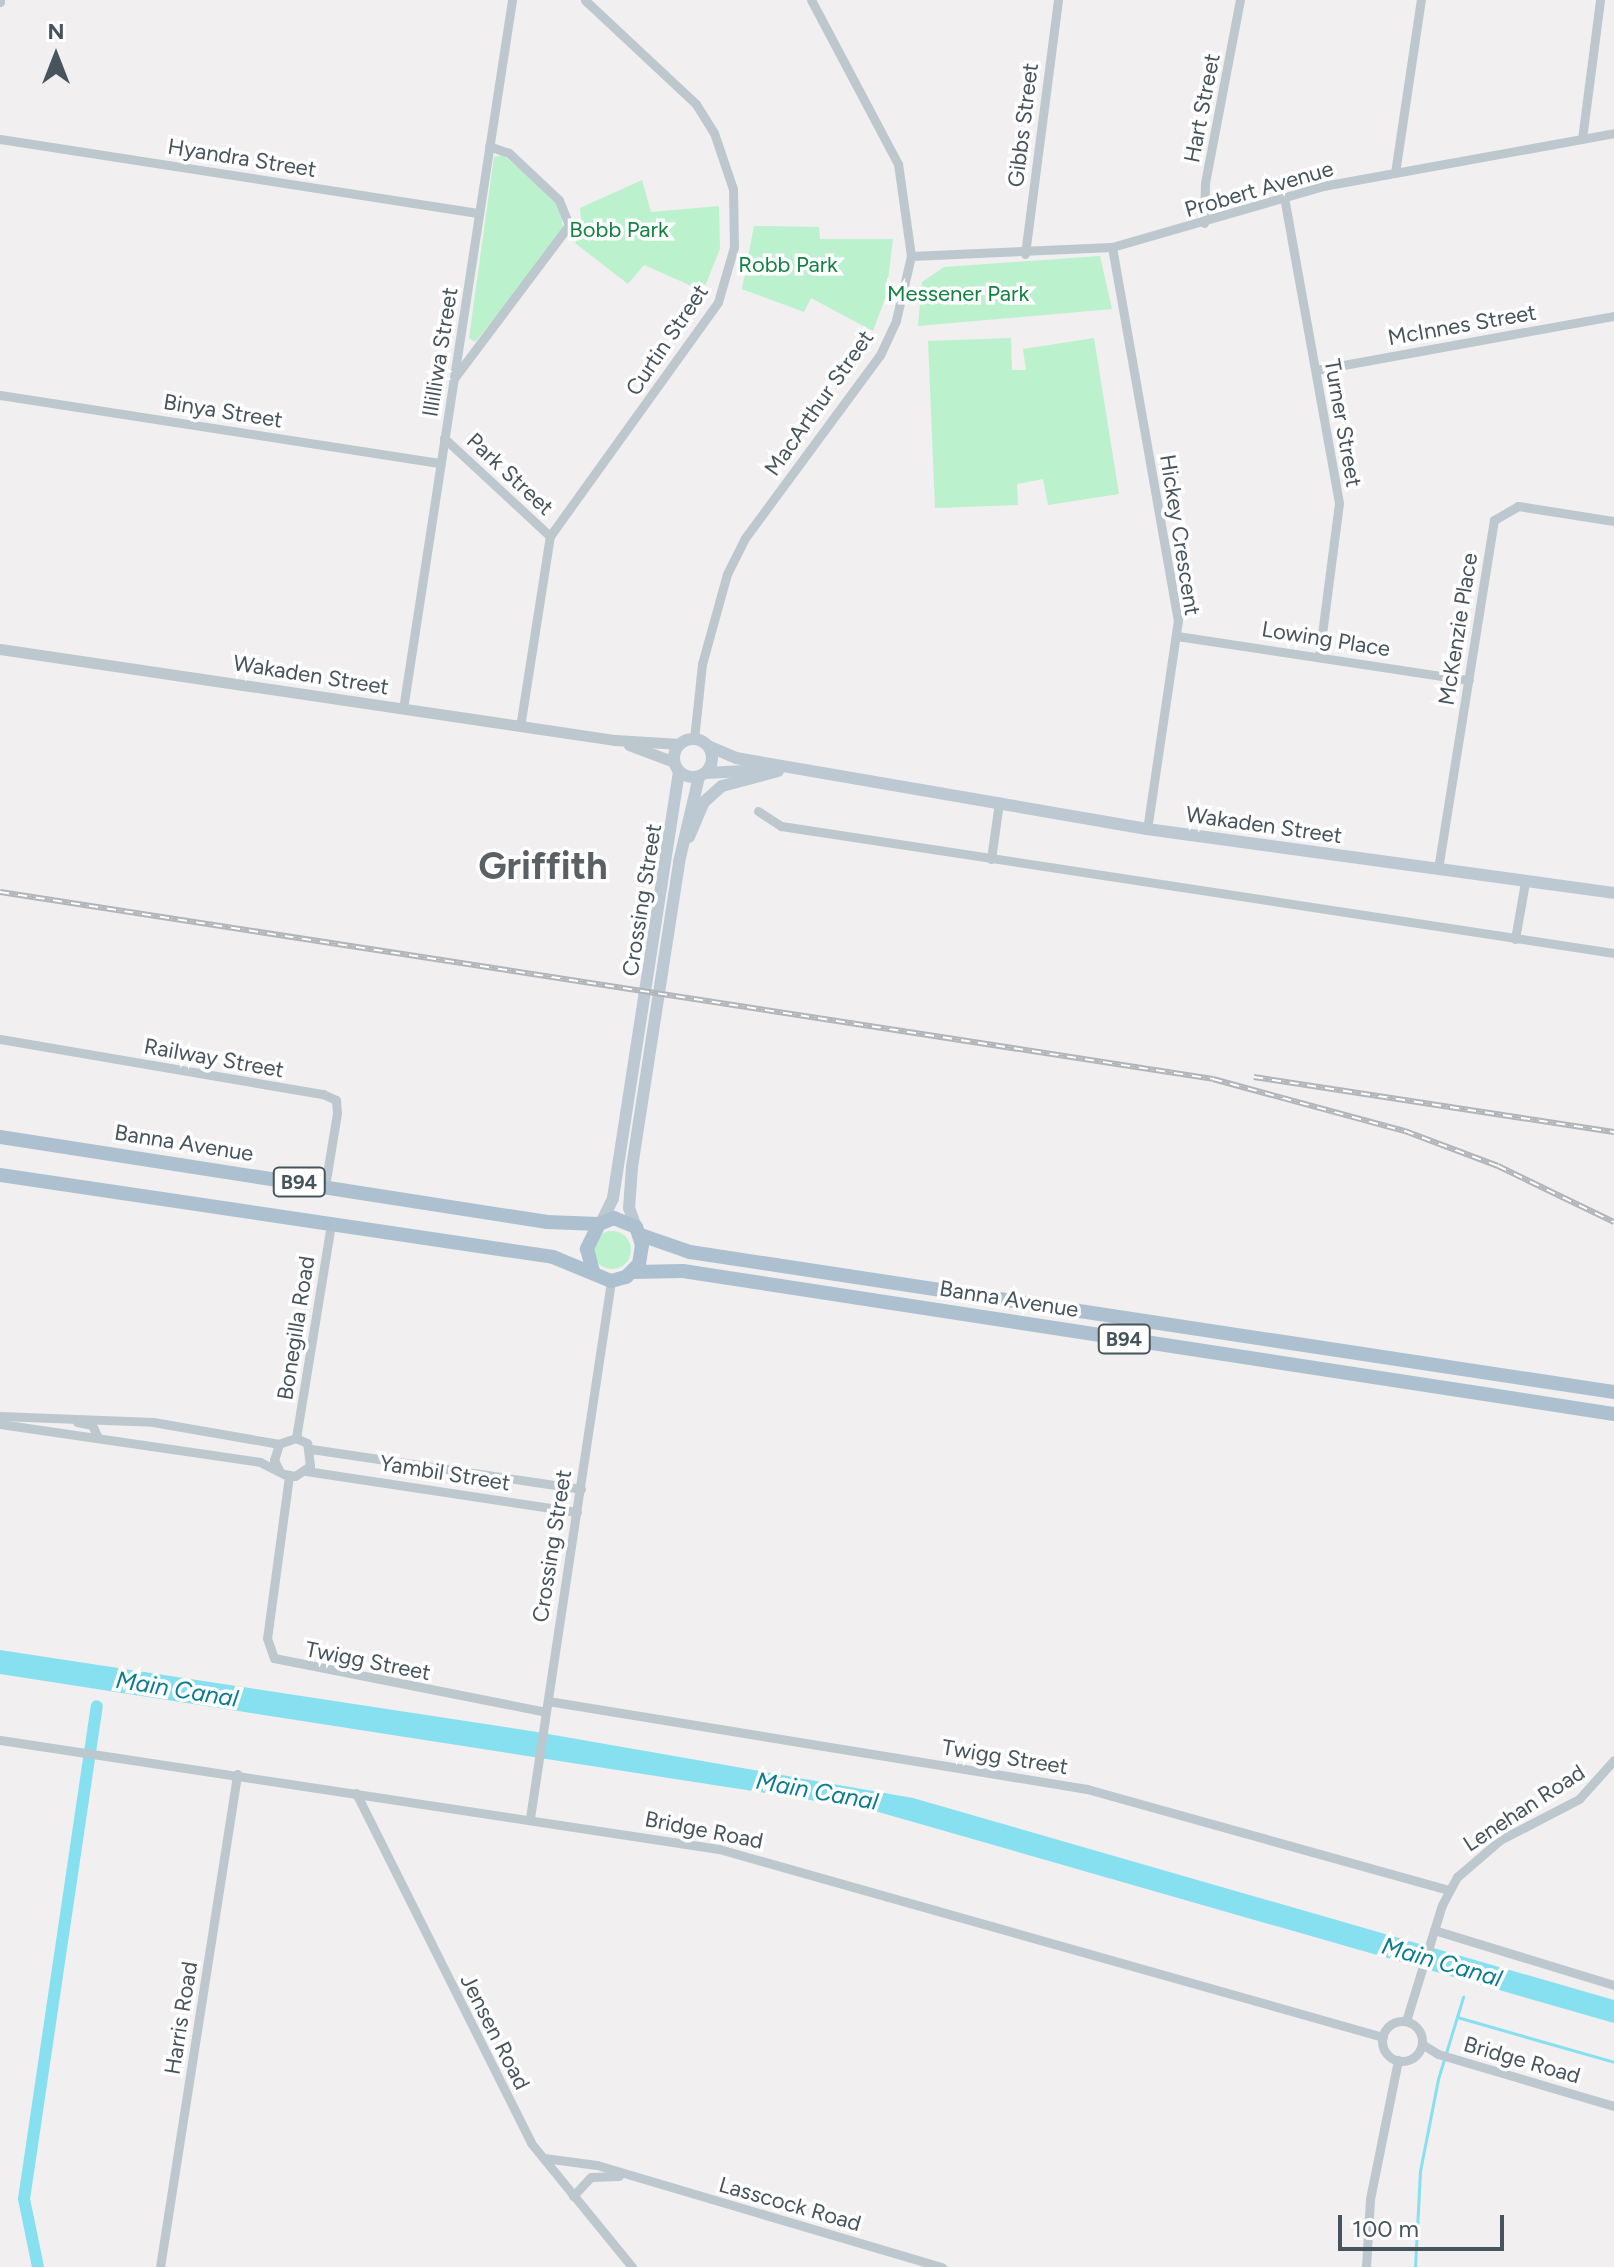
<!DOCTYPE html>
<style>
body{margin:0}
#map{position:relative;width:1614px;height:2267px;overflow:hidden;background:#f1efef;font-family:Figtree,sans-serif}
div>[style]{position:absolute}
.green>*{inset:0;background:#bbf1cd}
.round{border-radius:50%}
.water>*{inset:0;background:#87e0ef}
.stream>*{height:3px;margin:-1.5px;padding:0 1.5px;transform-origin:1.5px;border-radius:1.5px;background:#87e0ef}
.canal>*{height:12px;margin:-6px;padding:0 6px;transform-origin:6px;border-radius:6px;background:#87e0ef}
.minor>*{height:9px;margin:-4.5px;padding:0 4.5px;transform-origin:4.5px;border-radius:4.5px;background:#bcc7ce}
.minor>.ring{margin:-4.5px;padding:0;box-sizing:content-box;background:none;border:9px solid #bcc7ce;border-radius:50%}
.tertiary>*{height:11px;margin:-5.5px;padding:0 5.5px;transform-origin:5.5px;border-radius:5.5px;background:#bcc7ce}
.secondary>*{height:12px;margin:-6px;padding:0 6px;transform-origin:6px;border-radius:6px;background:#bcc9d3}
.secondary>.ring{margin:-6px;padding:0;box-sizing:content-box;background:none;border:12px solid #bcc9d3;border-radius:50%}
.primary>*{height:14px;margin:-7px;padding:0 7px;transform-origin:7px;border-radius:7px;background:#adc0cf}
.rail>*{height:6px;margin-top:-3px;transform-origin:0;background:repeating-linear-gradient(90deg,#fff 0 9px,#b1b4b9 0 18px);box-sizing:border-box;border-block:2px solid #b1b4b9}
span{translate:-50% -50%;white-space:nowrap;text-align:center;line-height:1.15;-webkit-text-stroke:7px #fff;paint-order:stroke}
.shield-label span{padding:2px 6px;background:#fff;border:2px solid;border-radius:6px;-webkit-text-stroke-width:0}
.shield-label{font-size:20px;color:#46545d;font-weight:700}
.street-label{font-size:22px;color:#46545d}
.park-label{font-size:22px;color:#138243}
.water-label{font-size:24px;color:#097c8f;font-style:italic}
.town-label{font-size:38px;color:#5b6064;font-weight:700}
.north{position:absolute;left:16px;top:16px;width:80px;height:80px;-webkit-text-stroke:6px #fff;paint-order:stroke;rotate:0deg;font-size:22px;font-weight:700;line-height:32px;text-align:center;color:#46545d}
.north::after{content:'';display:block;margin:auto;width:28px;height:36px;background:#46545d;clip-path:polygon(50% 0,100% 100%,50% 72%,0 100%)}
.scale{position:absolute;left:1338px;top:2215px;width:166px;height:36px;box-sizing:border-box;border:4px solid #46545d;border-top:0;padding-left:10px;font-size:24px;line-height:28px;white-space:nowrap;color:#46545d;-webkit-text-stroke:6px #fff;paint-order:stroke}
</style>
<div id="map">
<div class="green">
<i style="clip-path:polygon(503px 155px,560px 204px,564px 237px,475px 342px,469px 338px,494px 157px)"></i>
<i style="clip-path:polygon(642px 180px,651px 212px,719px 206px,720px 249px,703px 291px,644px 265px,628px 284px,575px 243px,582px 232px,580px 208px)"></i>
<i style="clip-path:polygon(754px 226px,819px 227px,820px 239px,893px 239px,886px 296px,873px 331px,811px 298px,804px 312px,742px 289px)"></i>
<i style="clip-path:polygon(1100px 256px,1112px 309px,918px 326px,922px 282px,944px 267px)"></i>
<i style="clip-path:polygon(1011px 338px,1012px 370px,1026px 370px,1023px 349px,1094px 338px,1119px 494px,1048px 505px,1043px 479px,1017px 484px,1018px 505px,935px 508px,928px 341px)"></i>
<i class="round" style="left:593px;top:1231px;width:38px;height:38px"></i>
</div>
<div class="water">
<i style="clip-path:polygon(0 1650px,531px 1731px,913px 1798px,1614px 2000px,1614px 2023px,868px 1809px,0 1674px)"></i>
</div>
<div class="stream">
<i style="left:1457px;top:2017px;width:163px;rotate:16deg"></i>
<i style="left:1415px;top:2267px;width:96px;rotate:-87deg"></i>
<i style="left:1420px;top:2171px;width:94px;rotate:-78.9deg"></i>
<i style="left:1438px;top:2079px;width:86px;rotate:-73deg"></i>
</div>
<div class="canal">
<i style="left:38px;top:2267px;width:69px;rotate:-101.6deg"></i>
<i style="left:24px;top:2199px;width:498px;rotate:-81.6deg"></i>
</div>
<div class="minor">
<i style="left:0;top:2px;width:2px;rotate:-90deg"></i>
<i style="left:0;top:139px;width:485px;rotate:8.8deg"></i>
<i style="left:1582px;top:139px;width:140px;rotate:-82.6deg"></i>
<i style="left:1395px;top:173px;width:175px;rotate:-81.5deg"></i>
<i style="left:1284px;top:197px;width:311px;rotate:79.8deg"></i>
<i style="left:1339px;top:503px;width:154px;rotate:97.4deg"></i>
<i style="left:1204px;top:223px;width:40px;rotate:-88.6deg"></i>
<i style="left:1205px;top:183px;width:186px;rotate:-79.2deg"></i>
<i style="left:1112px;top:247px;width:379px;rotate:80deg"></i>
<i style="left:1178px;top:620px;width:211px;rotate:98.4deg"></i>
<i style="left:1025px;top:254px;width:256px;rotate:-82.6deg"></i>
<i style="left:911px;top:256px;width:201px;rotate:-2.6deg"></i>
<i style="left:1112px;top:247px;width:220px;rotate:-16.1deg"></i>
<i style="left:1323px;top:186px;width:296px;rotate:-10.3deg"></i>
<i style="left:1316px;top:370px;width:303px;rotate:-10.3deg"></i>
<i style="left:455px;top:377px;width:190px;rotate:-53.1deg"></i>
<i style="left:569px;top:225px;width:27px;rotate:-112deg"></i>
<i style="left:559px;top:200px;width:69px;rotate:-136.8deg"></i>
<i style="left:509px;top:153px;width:21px;rotate:-161deg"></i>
<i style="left:0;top:395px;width:446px;rotate:8.8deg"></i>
<i style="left:444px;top:438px;width:144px;rotate:42.8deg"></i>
<i style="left:1177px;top:636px;width:295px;rotate:8.6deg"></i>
<i style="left:403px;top:709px;width:717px;rotate:-81.26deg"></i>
<i style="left:520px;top:727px;width:193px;rotate:-81.1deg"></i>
<i style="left:550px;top:536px;width:288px;rotate:-54.3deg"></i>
<i style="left:718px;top:302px;width:57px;rotate:-73.8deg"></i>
<i style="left:734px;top:247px;width:58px;rotate:-91deg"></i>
<i style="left:733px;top:189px;width:59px;rotate:-108.7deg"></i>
<i style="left:714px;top:133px;width:34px;rotate:-122deg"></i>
<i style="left:696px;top:104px;width:152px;rotate:-136.9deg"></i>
<i style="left:694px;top:739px;width:75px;rotate:-83.9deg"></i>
<i style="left:702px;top:664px;width:93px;rotate:-74.5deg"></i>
<i style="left:727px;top:574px;width:40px;rotate:-63.4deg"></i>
<i style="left:745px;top:538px;width:227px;rotate:-53.6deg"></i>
<i style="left:880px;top:355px;width:38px;rotate:-65deg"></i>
<i style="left:896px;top:320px;width:66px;rotate:-76.8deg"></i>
<i style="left:911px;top:256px;width:93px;rotate:-98deg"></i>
<i style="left:898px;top:164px;width:186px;rotate:-117.9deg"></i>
<i style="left:758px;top:811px;width:27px;rotate:33deg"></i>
<i style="left:781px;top:826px;width:843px;rotate:8.67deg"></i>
<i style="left:991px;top:859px;width:58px;rotate:-82deg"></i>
<i style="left:1438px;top:869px;width:353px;rotate:-80.9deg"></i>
<i style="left:1494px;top:520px;width:28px;rotate:-30deg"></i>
<i style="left:1518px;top:506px;width:97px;rotate:8.9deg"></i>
<i style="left:1515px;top:939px;width:58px;rotate:-80deg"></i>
<i style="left:0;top:1039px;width:328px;rotate:9.7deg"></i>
<i style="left:323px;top:1094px;width:14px;rotate:25deg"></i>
<i style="left:336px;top:1100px;width:13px;rotate:86deg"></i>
<i style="left:337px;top:1113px;width:74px;rotate:99.3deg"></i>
<i style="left:0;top:1416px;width:153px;rotate:2.2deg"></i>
<i style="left:153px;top:1422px;width:128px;rotate:9.9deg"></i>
<i style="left:77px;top:1422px;width:15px;rotate:11deg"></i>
<i style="left:92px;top:1425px;width:14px;rotate:65deg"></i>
<i style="left:0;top:1424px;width:263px;rotate:8.3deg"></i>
<i style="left:260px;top:1462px;width:27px;rotate:27deg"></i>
<i style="left:284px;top:1474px;width:11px;rotate:10deg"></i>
<i style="left:295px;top:1476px;width:18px;rotate:-34deg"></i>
<i style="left:310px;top:1466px;width:23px;rotate:-97deg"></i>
<i style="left:307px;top:1443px;width:12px;rotate:-156deg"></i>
<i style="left:296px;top:1438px;width:18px;rotate:161deg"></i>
<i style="left:279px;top:1444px;width:17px;rotate:107deg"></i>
<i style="left:274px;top:1460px;width:11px;rotate:63deg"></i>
<i style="left:296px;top:1438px;width:216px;rotate:-80.7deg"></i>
<i style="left:311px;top:1449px;width:273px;rotate:8.4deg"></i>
<i style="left:306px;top:1471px;width:274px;rotate:8.6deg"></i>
<i style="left:289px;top:1476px;width:163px;rotate:97.7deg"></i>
<i style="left:267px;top:1638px;width:21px;rotate:71deg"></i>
<i style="left:274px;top:1658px;width:277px;rotate:11.2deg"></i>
<i style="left:548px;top:1701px;width:546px;rotate:9.27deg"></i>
<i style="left:1087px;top:1789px;width:375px;rotate:15.6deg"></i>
<i style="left:0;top:1740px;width:727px;rotate:8.62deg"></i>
<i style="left:719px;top:1849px;width:690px;rotate:15.81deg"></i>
<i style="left:356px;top:1793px;width:391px;rotate:63.4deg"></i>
<i style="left:531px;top:2143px;width:160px;rotate:50.8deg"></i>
<i style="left:530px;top:1818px;width:543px;rotate:-81.42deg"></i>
<i style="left:1434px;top:1930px;width:188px;rotate:17deg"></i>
<i style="left:1406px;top:2021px;width:121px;rotate:-72.8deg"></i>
<i style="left:1442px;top:1905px;width:32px;rotate:-62deg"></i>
<i style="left:1457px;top:1877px;width:57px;rotate:-40.7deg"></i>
<i style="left:1500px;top:1840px;width:89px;rotate:-27.4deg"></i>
<i style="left:1579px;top:1799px;width:52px;rotate:-48.1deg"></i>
<i class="ring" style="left:1382px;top:2021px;width:31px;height:31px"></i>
<i style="left:1422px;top:2044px;width:19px;rotate:32deg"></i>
<i style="left:1438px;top:2054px;width:184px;rotate:16.5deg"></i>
<i style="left:544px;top:2158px;width:53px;rotate:7.5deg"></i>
<i style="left:597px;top:2165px;width:360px;rotate:16.5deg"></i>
<i style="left:573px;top:2196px;width:26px;rotate:-47deg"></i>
<i style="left:591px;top:2177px;width:28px;rotate:-2deg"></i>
<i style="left:160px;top:2267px;width:499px;rotate:-81.1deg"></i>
<i style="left:1366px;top:2267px;width:68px;rotate:-86.6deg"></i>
<i style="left:1370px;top:2199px;width:142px;rotate:-78.6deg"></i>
</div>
<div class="tertiary">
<i style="left:0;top:649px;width:622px;rotate:8.42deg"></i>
<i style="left:615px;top:740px;width:65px;rotate:3.5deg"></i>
<i style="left:629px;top:745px;width:48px;rotate:20.7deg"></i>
</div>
<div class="secondary">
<i class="ring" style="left:674px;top:739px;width:26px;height:26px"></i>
<i style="left:708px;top:746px;width:30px;rotate:23deg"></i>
<i style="left:736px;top:758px;width:417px;rotate:9.8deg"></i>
<i style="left:1147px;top:829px;width:471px;rotate:7.8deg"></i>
<i style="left:705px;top:773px;width:62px;rotate:-2.8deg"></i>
<i style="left:689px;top:837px;width:38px;rotate:-67deg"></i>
<i style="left:704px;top:802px;width:24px;rotate:-42deg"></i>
<i style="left:722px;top:786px;width:58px;rotate:-15deg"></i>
<i style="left:602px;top:1221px;width:25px;rotate:-64deg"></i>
<i style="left:613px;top:1198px;width:431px;rotate:-81.2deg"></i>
<i style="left:636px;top:1227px;width:20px;rotate:-110deg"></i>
<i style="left:629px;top:1208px;width:41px;rotate:-85.8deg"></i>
<i style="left:632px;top:1167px;width:309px;rotate:-81.2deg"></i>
<i style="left:679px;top:862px;width:87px;rotate:-76.8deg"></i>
</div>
<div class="primary">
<i style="left:0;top:1137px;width:554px;rotate:8.83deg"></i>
<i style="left:547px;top:1222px;width:52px;rotate:2.2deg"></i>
<i style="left:0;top:1175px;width:559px;rotate:8.43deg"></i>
<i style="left:553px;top:1257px;width:63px;rotate:22.5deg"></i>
<i style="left:611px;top:1281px;width:16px;rotate:-15deg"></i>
<i style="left:626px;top:1277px;width:18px;rotate:-45deg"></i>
<i style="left:639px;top:1264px;width:19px;rotate:-81deg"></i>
<i style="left:642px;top:1245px;width:19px;rotate:-108deg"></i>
<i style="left:636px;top:1227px;width:24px;rotate:-158deg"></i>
<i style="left:614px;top:1218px;width:16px;rotate:158deg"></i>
<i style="left:599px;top:1224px;width:28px;rotate:116deg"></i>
<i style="left:587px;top:1249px;width:24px;rotate:75deg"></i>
<i style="left:641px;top:1235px;width:52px;rotate:19.1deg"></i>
<i style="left:690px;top:1252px;width:935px;rotate:8.62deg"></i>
<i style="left:633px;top:1272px;width:50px;rotate:-1.1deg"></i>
<i style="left:683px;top:1271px;width:942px;rotate:8.73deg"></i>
</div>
<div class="rail">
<i style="left:0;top:892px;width:1227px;rotate:8.76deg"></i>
<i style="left:1213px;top:1079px;width:199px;rotate:15.2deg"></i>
<i style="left:1405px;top:1131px;width:99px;rotate:20.6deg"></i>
<i style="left:1498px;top:1166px;width:129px;rotate:25.8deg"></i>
<i style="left:1254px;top:1077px;width:364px;rotate:8.7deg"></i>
</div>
<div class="shield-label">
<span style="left:299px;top:1182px">B94</span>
<span style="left:1124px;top:1339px">B94</span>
</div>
<div class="street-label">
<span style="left:1202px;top:108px;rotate:-79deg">Hart Street</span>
<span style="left:1023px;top:125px;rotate:-83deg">Gibbs Street</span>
<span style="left:242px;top:158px;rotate:9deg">Hyandra Street</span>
<span style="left:1259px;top:189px;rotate:-16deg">Probert Avenue</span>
<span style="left:1462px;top:325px;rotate:-10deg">McInnes Street</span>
<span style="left:667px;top:340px;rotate:-56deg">Curtin Street</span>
<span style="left:440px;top:352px;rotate:-81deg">Illilliwa Street</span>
<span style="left:819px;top:403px;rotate:-55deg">MacArthur Street</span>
<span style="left:223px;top:411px;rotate:9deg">Binya Street</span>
<span style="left:1343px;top:423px;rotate:80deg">Turner Street</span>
<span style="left:510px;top:474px;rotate:43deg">Park Street</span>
<span style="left:1180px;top:535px;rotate:81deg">Hickey Crescent</span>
<span style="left:1458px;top:629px;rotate:-81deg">McKenzie Place</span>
<span style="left:1326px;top:639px;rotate:9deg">Lowing Place</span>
<span style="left:311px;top:675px;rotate:9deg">Wakaden Street</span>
<span style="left:1264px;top:825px;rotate:8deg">Wakaden Street</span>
<span style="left:642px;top:900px;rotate:-81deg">Crossing Street</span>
<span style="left:214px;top:1058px;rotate:10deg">Railway Street</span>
<span style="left:184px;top:1143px;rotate:9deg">Banna Avenue</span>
<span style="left:1009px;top:1299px;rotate:9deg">Banna Avenue</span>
<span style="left:296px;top:1328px;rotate:-81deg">Bonegilla Road</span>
<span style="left:445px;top:1473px;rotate:9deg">Yambil Street</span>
<span style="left:552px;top:1546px;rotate:-81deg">Crossing Street</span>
<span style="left:368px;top:1661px;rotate:11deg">Twigg Street</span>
<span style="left:1005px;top:1757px;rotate:9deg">Twigg Street</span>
<span style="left:1524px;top:1808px;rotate:-33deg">Lenehan Road</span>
<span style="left:704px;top:1830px;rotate:11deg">Bridge Road</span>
<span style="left:181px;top:2018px;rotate:-81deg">Harris Road</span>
<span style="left:495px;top:2032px;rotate:63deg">Jensen Road</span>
<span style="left:1522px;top:2060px;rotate:16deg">Bridge Road</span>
<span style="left:790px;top:2204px;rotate:16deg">Lasscock Road</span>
</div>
<div class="park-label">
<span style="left:619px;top:230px">Bobb Park</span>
<span style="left:788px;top:265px">Robb Park</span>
<span style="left:958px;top:294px">Messener Park</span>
</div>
<div class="water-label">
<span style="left:177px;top:1689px;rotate:9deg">Main Canal</span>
<span style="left:817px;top:1791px;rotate:10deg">Main Canal</span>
<span style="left:1442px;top:1962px;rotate:16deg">Main Canal</span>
</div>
<div class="town-label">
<span style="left:543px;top:867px">Griffith</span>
</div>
<div class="north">N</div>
<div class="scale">100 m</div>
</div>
